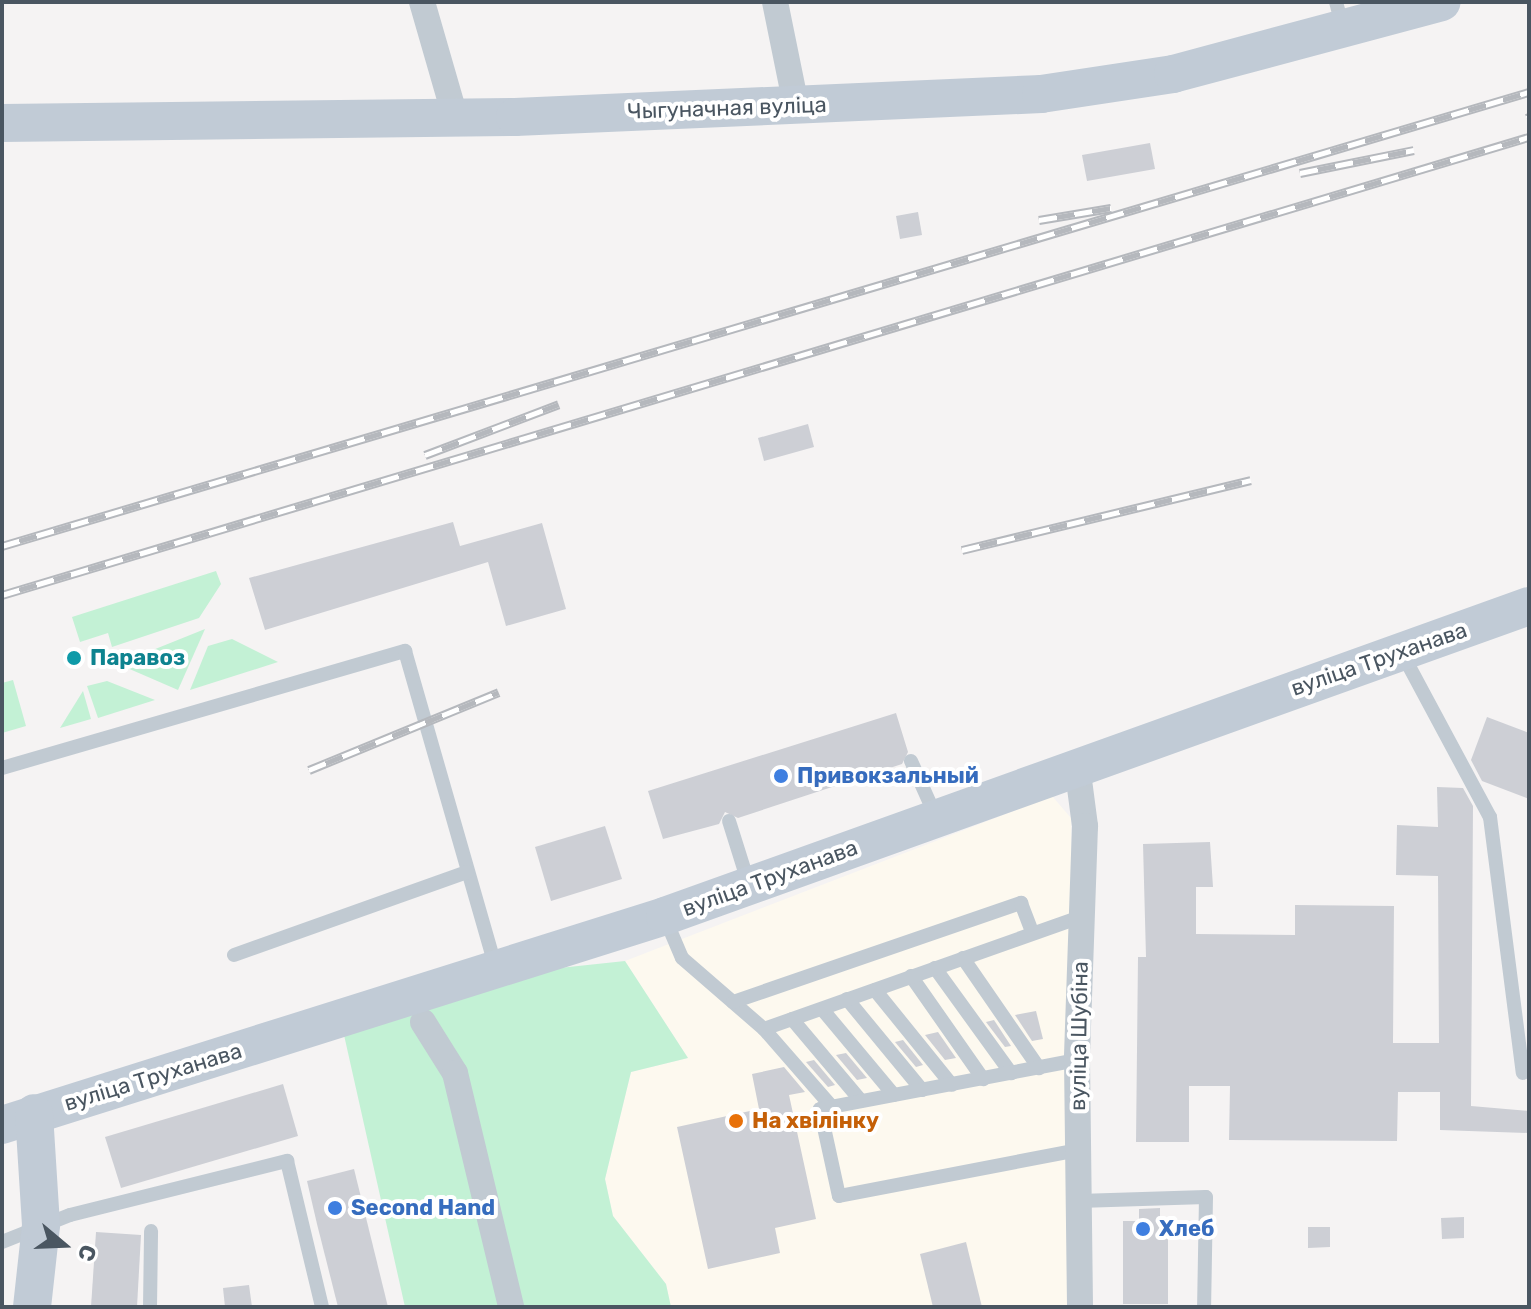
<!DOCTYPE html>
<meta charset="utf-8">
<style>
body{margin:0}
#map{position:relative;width:1531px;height:1309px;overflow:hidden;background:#f5f3f3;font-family:Rubik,sans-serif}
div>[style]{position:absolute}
.commercial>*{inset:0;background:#fdf9ef}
.green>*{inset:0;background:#c3f1d5}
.building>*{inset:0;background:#cdcfd5}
.lane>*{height:14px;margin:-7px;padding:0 7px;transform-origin:7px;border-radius:7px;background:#c1cad2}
.street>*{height:26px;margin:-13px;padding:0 13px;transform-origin:13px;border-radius:13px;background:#c1cad2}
.secondary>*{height:38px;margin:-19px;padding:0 19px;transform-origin:19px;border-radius:19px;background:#c1cbd6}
.rail>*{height:9px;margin-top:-4.5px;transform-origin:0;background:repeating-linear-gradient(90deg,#fff 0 18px,#b5b8bd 0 36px);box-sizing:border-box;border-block:2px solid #b5b8bd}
.dots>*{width:22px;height:22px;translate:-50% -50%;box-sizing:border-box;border:4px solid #fff;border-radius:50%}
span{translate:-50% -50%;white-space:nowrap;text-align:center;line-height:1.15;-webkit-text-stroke:8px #fff;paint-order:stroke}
.street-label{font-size:22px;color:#4a5661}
.culture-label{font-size:22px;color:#0d838f;font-weight:700}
.left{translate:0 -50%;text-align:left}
.shop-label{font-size:22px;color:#366cbe;font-weight:700}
.food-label{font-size:22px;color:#c56008;font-weight:700}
.frame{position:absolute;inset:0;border:4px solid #4a5661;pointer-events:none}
.north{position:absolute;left:24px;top:1205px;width:80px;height:80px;-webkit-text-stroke:6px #fff;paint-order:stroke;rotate:109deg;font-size:22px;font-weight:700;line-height:32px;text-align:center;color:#4a5661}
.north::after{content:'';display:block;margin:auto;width:28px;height:36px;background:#4a5661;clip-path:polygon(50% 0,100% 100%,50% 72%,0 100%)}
</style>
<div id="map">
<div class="commercial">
<i style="clip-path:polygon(1052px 796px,1071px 818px,1074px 1307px,671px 1307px,666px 1284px,613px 1216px,605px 1179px,631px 1072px,688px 1058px,625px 961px)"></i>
</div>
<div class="green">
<i style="clip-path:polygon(216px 571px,221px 584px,199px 618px,112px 647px,108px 633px,80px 642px,72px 617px)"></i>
<i style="clip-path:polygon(205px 629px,178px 690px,118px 664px)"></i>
<i style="clip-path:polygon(232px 639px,278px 662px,190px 690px,208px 646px)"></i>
<i style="clip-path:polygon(13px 680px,26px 726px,2px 733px,2px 683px)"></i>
<i style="clip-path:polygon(107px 681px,155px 700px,98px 718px,87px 686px)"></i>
<i style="clip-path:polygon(83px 691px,91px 719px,60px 728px)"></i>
<i style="clip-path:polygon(625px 961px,688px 1058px,631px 1072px,605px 1179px,613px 1216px,666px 1284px,671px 1307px,405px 1307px,344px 1035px,550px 969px)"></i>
</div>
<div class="building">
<i style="clip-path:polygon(1150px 143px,1155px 169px,1087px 181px,1082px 155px)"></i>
<i style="clip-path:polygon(918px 212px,922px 235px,900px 239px,896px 216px)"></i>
<i style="clip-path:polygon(808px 424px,814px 447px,764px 461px,758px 438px)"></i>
<i style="clip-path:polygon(453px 522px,460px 546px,542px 523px,566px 609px,506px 626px,488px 562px,265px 630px,249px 578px)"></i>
<i style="clip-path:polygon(896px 713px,908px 752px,902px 764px,738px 818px,725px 812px,719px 824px,663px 839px,648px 791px)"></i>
<i style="clip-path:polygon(1487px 717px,1529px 733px,1529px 799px,1482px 781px,1471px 760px)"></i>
<i style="clip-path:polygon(1437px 787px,1463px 788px,1473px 806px,1471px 1106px,1529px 1111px,1529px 1133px,1440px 1130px,1440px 1092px,1398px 1092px,1397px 1141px,1229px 1140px,1230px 1086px,1189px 1086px,1189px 1142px,1136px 1142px,1138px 957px,1146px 957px,1143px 844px,1210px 842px,1213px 887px,1196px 887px,1196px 934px,1295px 935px,1295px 905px,1394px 906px,1393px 1043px,1439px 1043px,1438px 876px,1396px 875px,1397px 825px,1438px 827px)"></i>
<i style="clip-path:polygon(605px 826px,622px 879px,551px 901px,535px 847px)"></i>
<i style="clip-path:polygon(1036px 1011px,1043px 1039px,1032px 1041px,1015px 1015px)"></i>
<i style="clip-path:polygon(994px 1020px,1011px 1046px,1005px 1047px,986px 1022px)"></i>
<i style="clip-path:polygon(938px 1032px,956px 1058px,945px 1060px,925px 1035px)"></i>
<i style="clip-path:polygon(903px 1040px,923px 1065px,916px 1067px,895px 1042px)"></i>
<i style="clip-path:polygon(846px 1053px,867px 1078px,857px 1080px,836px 1055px)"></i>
<i style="clip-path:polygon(814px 1060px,835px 1085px,828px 1087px,806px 1062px)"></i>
<i style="clip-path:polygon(784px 1067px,805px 1092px,789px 1095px,816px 1219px,775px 1228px,780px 1253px,708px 1269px,677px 1127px,759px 1109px,752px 1074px)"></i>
<i style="clip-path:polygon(283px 1084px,298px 1136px,121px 1188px,105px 1137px)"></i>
<i style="clip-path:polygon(354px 1169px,388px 1307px,338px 1307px,317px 1224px,307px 1181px)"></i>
<i style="clip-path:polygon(1160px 1208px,1160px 1221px,1168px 1221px,1168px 1304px,1123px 1304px,1123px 1221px,1139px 1221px,1139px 1209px)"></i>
<i style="clip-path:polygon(1464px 1217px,1464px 1238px,1442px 1239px,1441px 1218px)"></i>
<i style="clip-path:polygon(1308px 1227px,1330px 1227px,1330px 1247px,1308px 1248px)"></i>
<i style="clip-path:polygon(96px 1232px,141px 1235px,137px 1307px,91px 1307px)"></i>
<i style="clip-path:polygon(966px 1242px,982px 1307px,933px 1307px,920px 1254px)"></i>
<i style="clip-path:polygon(249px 1285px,252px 1307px,225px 1307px,223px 1288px)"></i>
</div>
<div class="lane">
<i style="left:1336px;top:2px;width:28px;rotate:75deg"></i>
<i style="left:1403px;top:655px;width:184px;rotate:61.8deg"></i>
<i style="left:1490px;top:817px;width:258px;rotate:82.7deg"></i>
<i style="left:911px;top:761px;width:61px;rotate:65.9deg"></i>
<i style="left:2px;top:768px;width:420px;rotate:-16.2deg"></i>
<i style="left:405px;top:651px;width:330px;rotate:74deg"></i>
<i style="left:729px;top:821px;width:67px;rotate:72.6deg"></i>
<i style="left:665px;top:918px;width:43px;rotate:67deg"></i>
<i style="left:682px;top:958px;width:108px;rotate:40.9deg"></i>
<i style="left:764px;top:1029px;width:103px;rotate:48.9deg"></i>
<i style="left:234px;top:955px;width:247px;rotate:-19.6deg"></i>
<i style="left:963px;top:958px;width:134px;rotate:55.4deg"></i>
<i style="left:935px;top:968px;width:130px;rotate:54.1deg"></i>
<i style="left:911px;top:976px;width:126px;rotate:55deg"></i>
<i style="left:875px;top:990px;width:122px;rotate:51deg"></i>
<i style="left:847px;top:999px;width:118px;rotate:50.5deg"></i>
<i style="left:733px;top:1002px;width:305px;rotate:-19deg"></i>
<i style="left:1021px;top:903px;width:31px;rotate:69deg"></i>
<i style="left:822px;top:1009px;width:112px;rotate:50.1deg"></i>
<i style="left:792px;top:1019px;width:107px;rotate:49.9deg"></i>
<i style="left:764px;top:1029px;width:336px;rotate:-19.5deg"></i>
<i style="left:1077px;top:1060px;width:262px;rotate:169.2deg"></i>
<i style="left:820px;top:1109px;width:89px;rotate:77.7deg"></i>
<i style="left:839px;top:1196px;width:243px;rotate:-10.9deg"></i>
<i style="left:1079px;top:1201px;width:127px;rotate:-1.8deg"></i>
<i style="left:1206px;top:1197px;width:110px;rotate:91deg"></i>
<i style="left:2px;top:1242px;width:73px;rotate:-21.7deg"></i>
<i style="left:70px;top:1215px;width:224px;rotate:-14deg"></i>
<i style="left:287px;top:1161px;width:150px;rotate:76.5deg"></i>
<i style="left:150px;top:1307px;width:76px;rotate:-89.2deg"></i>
</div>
<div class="street">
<i style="left:422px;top:2px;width:119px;rotate:73.9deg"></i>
<i style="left:775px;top:2px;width:105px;rotate:78.5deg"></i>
<i style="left:1077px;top:765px;width:62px;rotate:82.5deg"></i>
<i style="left:1085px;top:826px;width:234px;rotate:92deg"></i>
<i style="left:1077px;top:1060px;width:247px;rotate:89.3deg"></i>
<i style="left:423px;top:1022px;width:60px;rotate:57.9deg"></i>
<i style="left:455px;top:1073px;width:241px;rotate:76.5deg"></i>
</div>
<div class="secondary">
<i style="left:2px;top:123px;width:513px;rotate:-0.67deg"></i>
<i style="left:515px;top:117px;width:527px;rotate:-2.5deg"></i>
<i style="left:1041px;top:94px;width:134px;rotate:-8.6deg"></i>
<i style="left:1173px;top:74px;width:278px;rotate:-15deg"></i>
<i style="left:2px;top:1125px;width:695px;rotate:-17.5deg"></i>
<i style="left:665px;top:916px;width:918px;rotate:-19.74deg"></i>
<i style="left:32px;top:1307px;width:82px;rotate:-83.7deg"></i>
<i style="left:41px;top:1225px;width:112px;rotate:-93.6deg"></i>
</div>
<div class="rail">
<i style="left:1527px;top:118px;width:2px;rotate:-27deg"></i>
<i style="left:1300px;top:173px;width:116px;rotate:-11.4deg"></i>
<i style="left:1039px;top:220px;width:73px;rotate:-9.5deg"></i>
<i style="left:425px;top:455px;width:143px;rotate:-20.8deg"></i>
<i style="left:2px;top:546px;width:1593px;rotate:-16.56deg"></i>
<i style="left:962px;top:550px;width:297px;rotate:-13.6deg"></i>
<i style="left:2px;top:595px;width:1594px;rotate:-16.7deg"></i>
<i style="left:309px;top:770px;width:205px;rotate:-22.3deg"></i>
</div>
<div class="dots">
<i style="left:74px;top:658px;background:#0f9aa8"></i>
<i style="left:781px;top:776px;background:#3f7fe0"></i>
<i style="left:736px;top:1121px;background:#e8710a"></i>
<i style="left:335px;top:1208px;background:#3f7fe0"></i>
<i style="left:1143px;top:1229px;background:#3f7fe0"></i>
</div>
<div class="street-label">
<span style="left:727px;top:108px;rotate:-2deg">Чыгуначная вуліца</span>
<span style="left:1379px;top:659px;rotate:-19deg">вуліца Труханава</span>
<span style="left:770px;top:878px;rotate:-20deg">вуліца Труханава</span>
<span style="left:1079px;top:1036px;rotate:-89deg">вуліца Шубіна</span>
<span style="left:153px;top:1077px;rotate:-17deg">вуліца Труханава</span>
</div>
<div class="culture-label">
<span class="left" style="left:90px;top:658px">Паравоз</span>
</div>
<div class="shop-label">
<span class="left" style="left:797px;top:776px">Привокзальный</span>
<span class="left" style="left:351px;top:1208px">Second Hand</span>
<span class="left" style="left:1159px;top:1229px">Хлеб</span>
</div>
<div class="food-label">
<span class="left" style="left:752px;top:1121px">На хвілінку</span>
</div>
<div class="frame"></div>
<div class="north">С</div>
</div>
